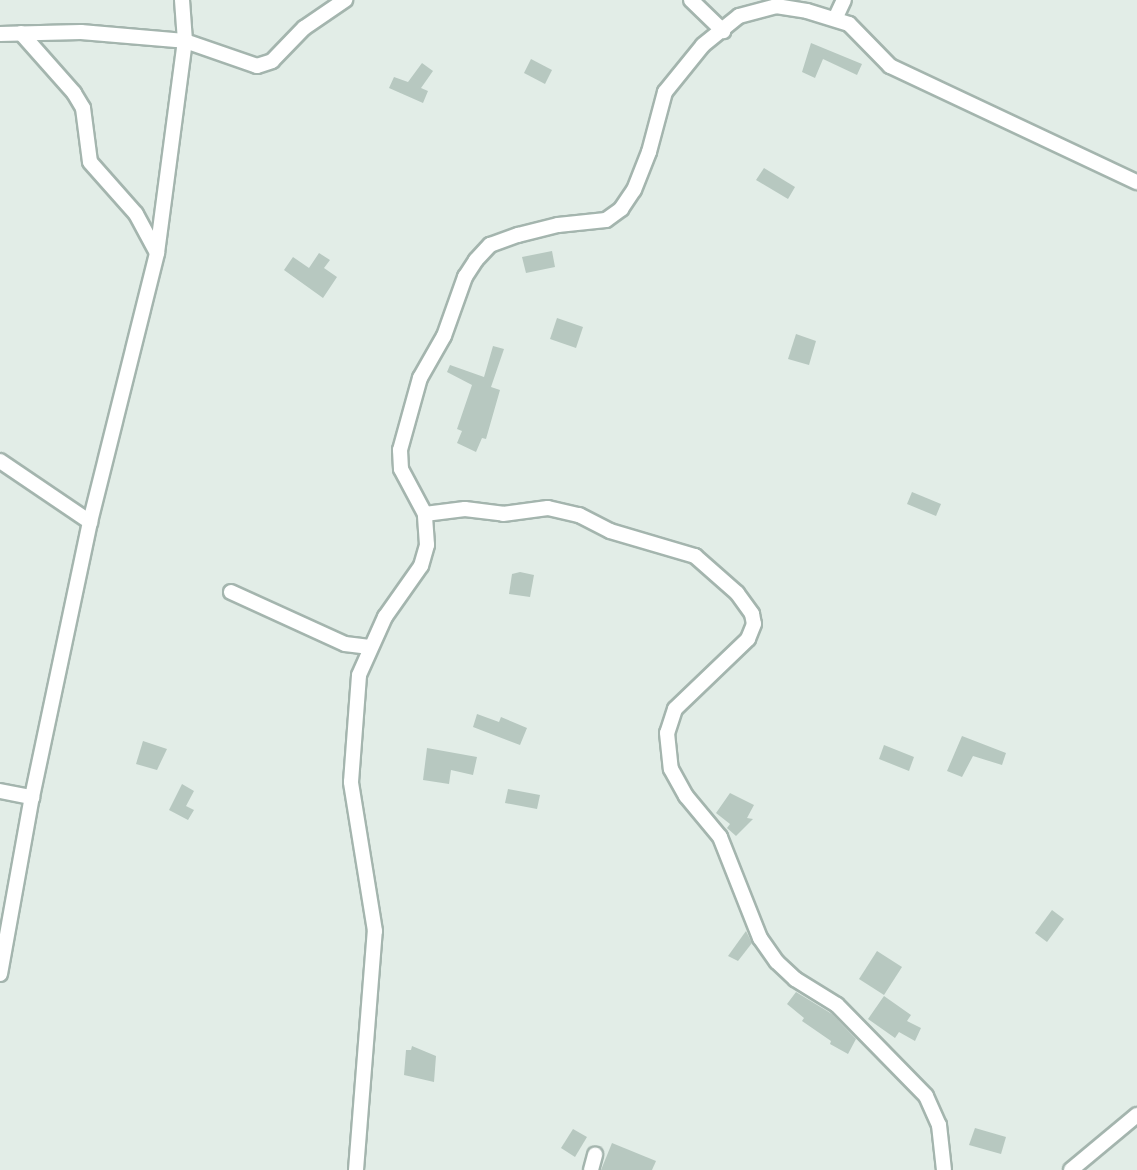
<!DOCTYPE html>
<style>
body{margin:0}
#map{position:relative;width:1137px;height:1170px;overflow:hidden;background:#e2ede7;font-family:"Noto Sans",sans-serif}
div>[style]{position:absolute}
.building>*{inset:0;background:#b7c8c0}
.roads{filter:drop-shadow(2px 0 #a4b5ae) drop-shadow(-2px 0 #a4b5ae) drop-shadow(0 2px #a4b5ae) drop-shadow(0 -2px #a4b5ae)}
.street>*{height:14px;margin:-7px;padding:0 7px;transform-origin:7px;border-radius:7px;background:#fff}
span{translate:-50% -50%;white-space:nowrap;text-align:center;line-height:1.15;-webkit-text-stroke:6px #f3f9f6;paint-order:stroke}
</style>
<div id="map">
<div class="building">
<i style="clip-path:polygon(811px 43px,862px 64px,857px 75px,823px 59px,815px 78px,802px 72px)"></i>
<i style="clip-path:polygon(531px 59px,552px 70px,545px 84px,524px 73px)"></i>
<i style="clip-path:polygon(422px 63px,433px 71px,421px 88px,428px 91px,423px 103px,389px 88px,394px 77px,408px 82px)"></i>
<i style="clip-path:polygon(764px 168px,795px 187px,788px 199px,756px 180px)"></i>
<i style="clip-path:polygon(552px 251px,555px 267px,526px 273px,522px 257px)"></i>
<i style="clip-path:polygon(319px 253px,330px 260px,324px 268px,337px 277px,323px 298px,284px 270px,293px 257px,309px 268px)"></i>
<i style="clip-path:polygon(557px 318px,583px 327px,576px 348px,550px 339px)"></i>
<i style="clip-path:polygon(796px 334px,816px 341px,809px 365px,788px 359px)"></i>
<i style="clip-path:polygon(493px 346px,504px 349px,491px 387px,500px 390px,486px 439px,482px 438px,476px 452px,457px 443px,462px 431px,457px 429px,472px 385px,447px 372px,450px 365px,484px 377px)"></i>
<i style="clip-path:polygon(912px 492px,941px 504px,936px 516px,907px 504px)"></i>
<i style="clip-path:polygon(520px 572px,534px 575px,530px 597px,509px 594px,512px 574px)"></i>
<i style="clip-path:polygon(477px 714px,499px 722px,501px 717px,527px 728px,520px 745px,473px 727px)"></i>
<i style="clip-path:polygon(962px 736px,1006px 753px,1002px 765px,973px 756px,962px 777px,947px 771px)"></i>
<i style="clip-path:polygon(143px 741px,167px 749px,157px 770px,136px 764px)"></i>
<i style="clip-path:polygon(884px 745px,914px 757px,909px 771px,879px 759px)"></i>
<i style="clip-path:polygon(427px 748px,477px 757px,473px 775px,451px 770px,449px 784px,423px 780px)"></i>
<i style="clip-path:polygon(182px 784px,194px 791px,186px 806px,194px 810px,188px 820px,169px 810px)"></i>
<i style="clip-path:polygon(508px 789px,540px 795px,537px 809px,505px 803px)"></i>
<i style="clip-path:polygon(730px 793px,754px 805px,747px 818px,753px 819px,736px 836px,727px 828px,730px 824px,716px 813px)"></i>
<i style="clip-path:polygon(1052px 910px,1064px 919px,1047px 942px,1035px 933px)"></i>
<i style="clip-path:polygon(746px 931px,752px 943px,738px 961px,728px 956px)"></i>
<i style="clip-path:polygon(877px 951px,902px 967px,884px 995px,859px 979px)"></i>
<i style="clip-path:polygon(796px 992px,832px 1014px,856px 1039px,848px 1054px,830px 1044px,831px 1041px,802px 1021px,804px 1018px,787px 1004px)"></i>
<i style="clip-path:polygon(884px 996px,911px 1015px,907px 1021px,921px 1028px,915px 1041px,899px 1032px,895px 1038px,868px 1019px)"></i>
<i style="clip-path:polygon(412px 1046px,436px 1056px,434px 1082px,404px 1075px,406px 1050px,411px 1050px)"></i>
<i style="clip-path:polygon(975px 1128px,1006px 1137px,1001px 1154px,969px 1145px)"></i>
<i style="clip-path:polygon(573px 1129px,587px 1137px,575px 1157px,561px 1148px)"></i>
<i style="clip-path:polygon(612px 1143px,656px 1161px,652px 1170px,601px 1170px)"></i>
</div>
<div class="roads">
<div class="street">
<i style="left:691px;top:0;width:45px;rotate:44.1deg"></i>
<i style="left:835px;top:19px;width:21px;rotate:-65deg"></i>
<i style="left:21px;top:33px;width:80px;rotate:48.5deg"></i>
<i style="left:74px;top:93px;width:17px;rotate:59deg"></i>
<i style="left:83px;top:108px;width:54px;rotate:82.6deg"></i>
<i style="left:90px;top:162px;width:69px;rotate:48.5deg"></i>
<i style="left:136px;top:214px;width:44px;rotate:61.7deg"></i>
<i style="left:0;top:34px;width:81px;rotate:-1.4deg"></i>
<i style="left:81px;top:32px;width:104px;rotate:4.9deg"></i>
<i style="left:185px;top:41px;width:76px;rotate:19.1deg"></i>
<i style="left:257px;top:66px;width:16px;rotate:-18deg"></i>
<i style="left:272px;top:61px;width:46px;rotate:-45.9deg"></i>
<i style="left:304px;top:28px;width:50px;rotate:-34.3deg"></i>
<i style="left:0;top:461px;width:109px;rotate:34.1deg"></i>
<i style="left:425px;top:514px;width:40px;rotate:-7.1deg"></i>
<i style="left:465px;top:509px;width:38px;rotate:7deg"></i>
<i style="left:503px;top:514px;width:45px;rotate:-7.6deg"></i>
<i style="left:548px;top:508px;width:32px;rotate:13deg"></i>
<i style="left:579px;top:515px;width:35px;rotate:27deg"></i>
<i style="left:610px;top:531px;width:89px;rotate:16.4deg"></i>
<i style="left:695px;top:556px;width:56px;rotate:41.4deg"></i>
<i style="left:737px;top:593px;width:26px;rotate:54deg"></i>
<i style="left:752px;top:614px;width:10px;rotate:79deg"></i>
<i style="left:754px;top:624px;width:16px;rotate:112deg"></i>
<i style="left:748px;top:639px;width:101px;rotate:136.2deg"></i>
<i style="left:675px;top:709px;width:25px;rotate:108deg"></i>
<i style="left:667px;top:733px;width:36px;rotate:84deg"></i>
<i style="left:671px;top:769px;width:31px;rotate:61deg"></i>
<i style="left:686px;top:796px;width:53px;rotate:50.3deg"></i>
<i style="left:720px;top:837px;width:109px;rotate:68.4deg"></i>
<i style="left:760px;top:938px;width:29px;rotate:55deg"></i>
<i style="left:777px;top:962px;width:25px;rotate:43deg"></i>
<i style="left:795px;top:979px;width:49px;rotate:31.8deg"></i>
<i style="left:837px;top:1005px;width:127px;rotate:45.6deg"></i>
<i style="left:926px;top:1096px;width:32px;rotate:66deg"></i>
<i style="left:939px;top:1125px;width:45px;rotate:83.7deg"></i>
<i style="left:231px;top:592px;width:125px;rotate:24.5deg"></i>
<i style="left:345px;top:644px;width:25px;rotate:7deg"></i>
<i style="left:0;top:791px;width:33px;rotate:11deg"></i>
<i style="left:0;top:974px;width:180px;rotate:-79.8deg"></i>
<i style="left:32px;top:797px;width:281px;rotate:-78.1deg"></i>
<i style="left:90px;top:522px;width:277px;rotate:-76deg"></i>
<i style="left:157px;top:253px;width:214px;rotate:-82.5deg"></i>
<i style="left:185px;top:41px;width:41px;rotate:-94.2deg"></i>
<i style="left:356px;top:1170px;width:240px;rotate:-85.5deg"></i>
<i style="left:375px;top:931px;width:151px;rotate:-99.2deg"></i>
<i style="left:351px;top:782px;width:107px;rotate:-85.7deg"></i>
<i style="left:359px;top:675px;width:64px;rotate:-65.9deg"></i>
<i style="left:385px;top:617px;width:62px;rotate:-54.8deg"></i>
<i style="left:421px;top:566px;width:22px;rotate:-74deg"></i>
<i style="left:427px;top:545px;width:31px;rotate:-94deg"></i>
<i style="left:425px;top:514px;width:51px;rotate:-118.1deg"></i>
<i style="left:401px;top:469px;width:19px;rotate:-93deg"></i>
<i style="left:400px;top:450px;width:75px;rotate:-74.5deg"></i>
<i style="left:420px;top:378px;width:48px;rotate:-60.3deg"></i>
<i style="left:444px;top:336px;width:63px;rotate:-70.4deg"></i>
<i style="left:465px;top:277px;width:20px;rotate:-57deg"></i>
<i style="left:476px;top:260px;width:21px;rotate:-47deg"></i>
<i style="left:490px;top:245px;width:30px;rotate:-20deg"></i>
<i style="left:518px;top:235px;width:41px;rotate:-14deg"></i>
<i style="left:558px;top:225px;width:48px;rotate:-5.9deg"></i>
<i style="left:606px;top:220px;width:19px;rotate:-36deg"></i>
<i style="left:621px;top:209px;width:23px;rotate:-56deg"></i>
<i style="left:634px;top:190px;width:41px;rotate:-68.5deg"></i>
<i style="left:649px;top:152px;width:62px;rotate:-75.1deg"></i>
<i style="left:665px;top:92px;width:60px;rotate:-51deg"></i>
<i style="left:703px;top:45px;width:46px;rotate:-38.9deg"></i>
<i style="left:739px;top:16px;width:38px;rotate:-15deg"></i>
<i style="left:776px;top:6px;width:31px;rotate:9deg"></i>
<i style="left:807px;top:11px;width:44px;rotate:17.2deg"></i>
<i style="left:849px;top:24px;width:59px;rotate:45.7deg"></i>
<i style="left:890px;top:66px;width:273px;rotate:25.2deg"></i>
<i style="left:591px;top:1170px;width:16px;rotate:-75deg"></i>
<i style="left:1071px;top:1170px;width:86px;rotate:-39.8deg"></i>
</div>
</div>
</div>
